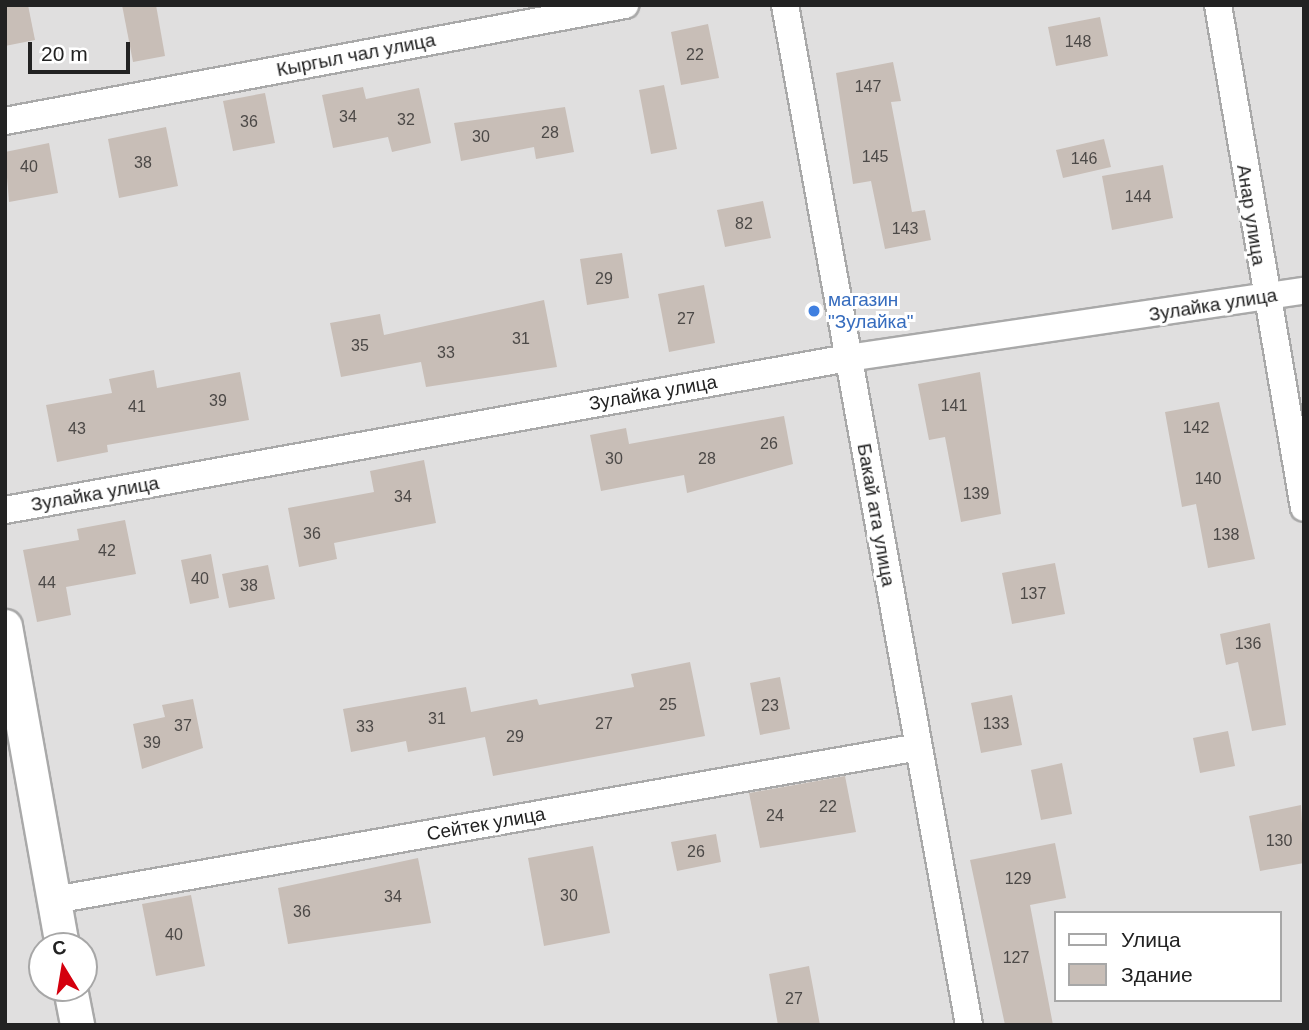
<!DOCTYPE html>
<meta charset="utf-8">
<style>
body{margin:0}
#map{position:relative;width:1309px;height:1030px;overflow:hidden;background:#f3eee8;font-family:Helvetica,sans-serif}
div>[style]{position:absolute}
.residential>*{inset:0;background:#e0dfdf}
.building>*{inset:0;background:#c8beb7}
.roads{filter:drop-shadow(2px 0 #a9a9a9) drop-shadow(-2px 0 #a9a9a9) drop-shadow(0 2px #a9a9a9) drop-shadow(0 -2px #a9a9a9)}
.minor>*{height:26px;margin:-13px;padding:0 13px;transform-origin:13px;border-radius:13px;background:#fff}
.tertiary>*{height:33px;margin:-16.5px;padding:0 16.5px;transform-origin:16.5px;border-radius:16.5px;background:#fff}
.dots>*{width:19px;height:19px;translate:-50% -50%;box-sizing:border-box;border:4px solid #fff;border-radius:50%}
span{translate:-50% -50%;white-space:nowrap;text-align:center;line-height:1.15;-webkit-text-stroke:6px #fff;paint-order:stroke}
.number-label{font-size:16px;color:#4c4947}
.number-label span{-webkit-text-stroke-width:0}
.street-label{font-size:19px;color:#222}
.shop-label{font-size:19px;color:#366cbe}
.left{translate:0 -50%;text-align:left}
.frame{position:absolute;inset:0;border:7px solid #222;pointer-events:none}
.legend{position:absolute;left:1054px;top:911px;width:228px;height:91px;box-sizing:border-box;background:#fff;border:2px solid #a7a7a7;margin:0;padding:9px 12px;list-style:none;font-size:21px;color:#222}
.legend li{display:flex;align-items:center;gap:14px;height:35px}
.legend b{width:35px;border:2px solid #a7a7a7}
.north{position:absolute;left:28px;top:932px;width:70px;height:70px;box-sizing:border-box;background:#fff;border:2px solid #a7a7a7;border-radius:50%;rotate:349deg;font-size:19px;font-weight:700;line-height:28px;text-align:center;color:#222}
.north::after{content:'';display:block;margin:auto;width:24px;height:32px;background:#d4000e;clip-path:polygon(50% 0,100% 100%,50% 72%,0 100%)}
.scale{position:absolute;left:28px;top:42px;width:102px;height:32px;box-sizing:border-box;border:4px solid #222;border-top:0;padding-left:9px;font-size:21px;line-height:24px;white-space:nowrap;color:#222;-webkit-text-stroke:5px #fff;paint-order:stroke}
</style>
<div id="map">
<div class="residential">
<i style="clip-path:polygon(evenodd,5px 5px,1304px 5px,1304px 1025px,5px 1025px,5px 5px,1055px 913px,1279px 913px,1279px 1000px,1055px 1000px,1055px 913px,5px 5px,42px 946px,84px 946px,84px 988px,42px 988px,42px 946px)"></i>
</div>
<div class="building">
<i style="clip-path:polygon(5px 5px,28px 5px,35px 40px,5px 46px)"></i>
<i style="clip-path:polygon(122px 5px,156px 5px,165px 56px,133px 62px)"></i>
<i style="clip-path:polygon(1100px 17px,1108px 56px,1056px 66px,1048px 27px)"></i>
<i style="clip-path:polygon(708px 24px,719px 78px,681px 85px,671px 32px)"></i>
<i style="clip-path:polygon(893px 62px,901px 101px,891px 102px,912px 212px,925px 210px,931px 240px,885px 249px,871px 181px,853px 184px,836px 73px)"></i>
<i style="clip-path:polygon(664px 85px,677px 149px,651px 154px,639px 90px)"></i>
<i style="clip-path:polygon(363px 87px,366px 99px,419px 88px,431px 143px,392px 152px,388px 137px,333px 148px,322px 95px)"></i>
<i style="clip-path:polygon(265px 93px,275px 143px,233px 151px,223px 101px)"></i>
<i style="clip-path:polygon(565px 107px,574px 152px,536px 159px,534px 147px,461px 161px,454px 123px)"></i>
<i style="clip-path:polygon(166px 127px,178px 186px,119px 198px,108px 139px)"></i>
<i style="clip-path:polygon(1104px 139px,1111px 167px,1063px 178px,1056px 150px)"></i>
<i style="clip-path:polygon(49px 143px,58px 193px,9px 202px,5px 152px)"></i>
<i style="clip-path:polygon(1163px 165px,1173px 218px,1112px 230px,1102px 176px)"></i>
<i style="clip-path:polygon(763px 201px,771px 238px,725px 247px,717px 210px)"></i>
<i style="clip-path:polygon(622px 253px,629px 298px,587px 305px,580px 259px)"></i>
<i style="clip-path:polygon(704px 285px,715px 343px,669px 352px,658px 294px)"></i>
<i style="clip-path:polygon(544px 300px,557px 367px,426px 387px,421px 362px,341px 377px,330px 323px,380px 314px,384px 335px)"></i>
<i style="clip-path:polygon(154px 370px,157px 388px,240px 372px,249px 420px,107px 445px,108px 452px,57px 462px,46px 405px,112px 393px,109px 379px)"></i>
<i style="clip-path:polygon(980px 372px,1001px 514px,961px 522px,945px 437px,929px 440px,918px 384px)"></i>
<i style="clip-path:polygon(1219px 402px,1255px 559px,1208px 568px,1196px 504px,1182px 507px,1165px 412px)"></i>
<i style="clip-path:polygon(784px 416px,793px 464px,687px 493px,684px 475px,601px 491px,590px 435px,626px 428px,629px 444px)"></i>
<i style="clip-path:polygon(424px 460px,436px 523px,334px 543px,337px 559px,299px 567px,288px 508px,374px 492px,370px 471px)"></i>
<i style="clip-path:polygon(125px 520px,136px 574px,66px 587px,71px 615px,37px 622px,23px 550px,79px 540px,77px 529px)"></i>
<i style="clip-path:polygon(211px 554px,219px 598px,190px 604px,181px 560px)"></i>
<i style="clip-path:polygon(1055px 563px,1065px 614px,1012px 624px,1002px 573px)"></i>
<i style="clip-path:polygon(268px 565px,275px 599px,229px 608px,222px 574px)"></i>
<i style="clip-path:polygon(1270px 623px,1286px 725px,1252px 731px,1238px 662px,1226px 665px,1220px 634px)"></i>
<i style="clip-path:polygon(690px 662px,705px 736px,493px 776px,485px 737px,408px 752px,406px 741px,351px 752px,343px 709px,466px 687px,471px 712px,537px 699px,539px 705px,634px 687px,631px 674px)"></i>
<i style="clip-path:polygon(780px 677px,790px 729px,760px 735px,750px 683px)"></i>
<i style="clip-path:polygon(1012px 695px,1022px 745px,981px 753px,971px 703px)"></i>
<i style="clip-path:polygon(193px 699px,203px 748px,142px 769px,133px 724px,165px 717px,162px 705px)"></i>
<i style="clip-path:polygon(1228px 731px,1235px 766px,1200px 773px,1193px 738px)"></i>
<i style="clip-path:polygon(1062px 763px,1072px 814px,1041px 820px,1031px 770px)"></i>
<i style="clip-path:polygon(845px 776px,856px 832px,760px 848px,749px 793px)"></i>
<i style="clip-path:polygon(1301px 805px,1304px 863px,1260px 871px,1249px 816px)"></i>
<i style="clip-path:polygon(716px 834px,721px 862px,677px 871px,671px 842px)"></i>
<i style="clip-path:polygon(1055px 843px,1066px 898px,1030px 905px,1053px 1025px,1005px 1025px,970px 860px)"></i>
<i style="clip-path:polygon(593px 846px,610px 933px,544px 946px,528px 858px)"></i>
<i style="clip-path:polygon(418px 858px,431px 923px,288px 944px,278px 888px)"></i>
<i style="clip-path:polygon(191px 895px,205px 966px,156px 976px,142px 904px)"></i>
<i style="clip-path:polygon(809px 966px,820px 1025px,778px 1025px,769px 974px)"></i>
</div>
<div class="roads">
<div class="minor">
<i style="left:785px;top:5px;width:1036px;rotate:79.77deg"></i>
<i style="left:1218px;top:5px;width:510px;rotate:80.3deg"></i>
<i style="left:5px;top:121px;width:631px;rotate:-10.6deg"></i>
<i style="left:5px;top:510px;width:857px;rotate:-10.22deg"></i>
<i style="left:848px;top:358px;width:461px;rotate:-8.4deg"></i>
<i style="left:54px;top:900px;width:878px;rotate:-10.03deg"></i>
</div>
<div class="tertiary">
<i style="left:5px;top:626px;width:325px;rotate:79.9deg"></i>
<i style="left:70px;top:988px;width:38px;rotate:79deg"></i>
</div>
</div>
<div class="dots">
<i style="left:814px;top:311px;background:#3f7fe0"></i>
</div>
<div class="number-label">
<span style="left:1078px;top:42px">148</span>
<span style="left:695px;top:55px">22</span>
<span style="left:868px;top:87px">147</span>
<span style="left:348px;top:117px">34</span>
<span style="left:406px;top:120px">32</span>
<span style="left:249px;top:122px">36</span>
<span style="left:550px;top:133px">28</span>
<span style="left:481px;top:137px">30</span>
<span style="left:875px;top:157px">145</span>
<span style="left:1084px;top:159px">146</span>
<span style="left:143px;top:163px">38</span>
<span style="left:29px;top:167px">40</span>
<span style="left:1138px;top:197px">144</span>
<span style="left:744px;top:224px">82</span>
<span style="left:905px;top:229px">143</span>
<span style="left:604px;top:279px">29</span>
<span style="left:686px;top:319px">27</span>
<span style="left:521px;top:339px">31</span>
<span style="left:360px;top:346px">35</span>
<span style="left:446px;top:353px">33</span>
<span style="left:218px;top:401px">39</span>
<span style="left:954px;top:406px">141</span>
<span style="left:137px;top:407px">41</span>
<span style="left:1196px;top:428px">142</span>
<span style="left:77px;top:429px">43</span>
<span style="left:769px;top:444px">26</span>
<span style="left:614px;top:459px">30</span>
<span style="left:707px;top:459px">28</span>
<span style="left:1208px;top:479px">140</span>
<span style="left:976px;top:494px">139</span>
<span style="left:403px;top:497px">34</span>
<span style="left:312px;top:534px">36</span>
<span style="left:1226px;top:535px">138</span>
<span style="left:107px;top:551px">42</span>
<span style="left:200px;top:579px">40</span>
<span style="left:47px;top:583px">44</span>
<span style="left:249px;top:586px">38</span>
<span style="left:1033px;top:594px">137</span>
<span style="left:1248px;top:644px">136</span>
<span style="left:668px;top:705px">25</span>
<span style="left:770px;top:706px">23</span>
<span style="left:437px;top:719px">31</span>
<span style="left:604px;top:724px">27</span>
<span style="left:996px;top:724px">133</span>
<span style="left:183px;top:726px">37</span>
<span style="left:365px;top:727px">33</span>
<span style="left:515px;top:737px">29</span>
<span style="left:152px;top:743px">39</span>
<span style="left:828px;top:807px">22</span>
<span style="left:775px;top:816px">24</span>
<span style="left:1279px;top:841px">130</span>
<span style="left:696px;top:852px">26</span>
<span style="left:1018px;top:879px">129</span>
<span style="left:569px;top:896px">30</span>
<span style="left:393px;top:897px">34</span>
<span style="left:302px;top:912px">36</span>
<span style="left:174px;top:935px">40</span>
<span style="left:1016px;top:958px">127</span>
<span style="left:794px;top:999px">27</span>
</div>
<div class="street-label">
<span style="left:356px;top:55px;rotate:-11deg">Кыргыл чал улица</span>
<span style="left:1251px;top:215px;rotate:81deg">Анар улица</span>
<span style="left:1213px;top:305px;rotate:-9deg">Зулайка улица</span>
<span style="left:653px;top:393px;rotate:-10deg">Зулайка улица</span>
<span style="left:95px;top:494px;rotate:-10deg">Зулайка улица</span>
<span style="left:876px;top:515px;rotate:80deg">Бакай ата улица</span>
<span style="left:486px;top:824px;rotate:-10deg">Сейтек улица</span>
</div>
<div class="shop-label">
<span class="left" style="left:828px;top:311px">магазин<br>"Зулайка"</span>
</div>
<div class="frame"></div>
<ul class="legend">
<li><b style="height:9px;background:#fff"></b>Улица</li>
<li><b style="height:19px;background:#c8beb7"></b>Здание</li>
</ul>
<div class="north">С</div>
<div class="scale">20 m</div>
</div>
